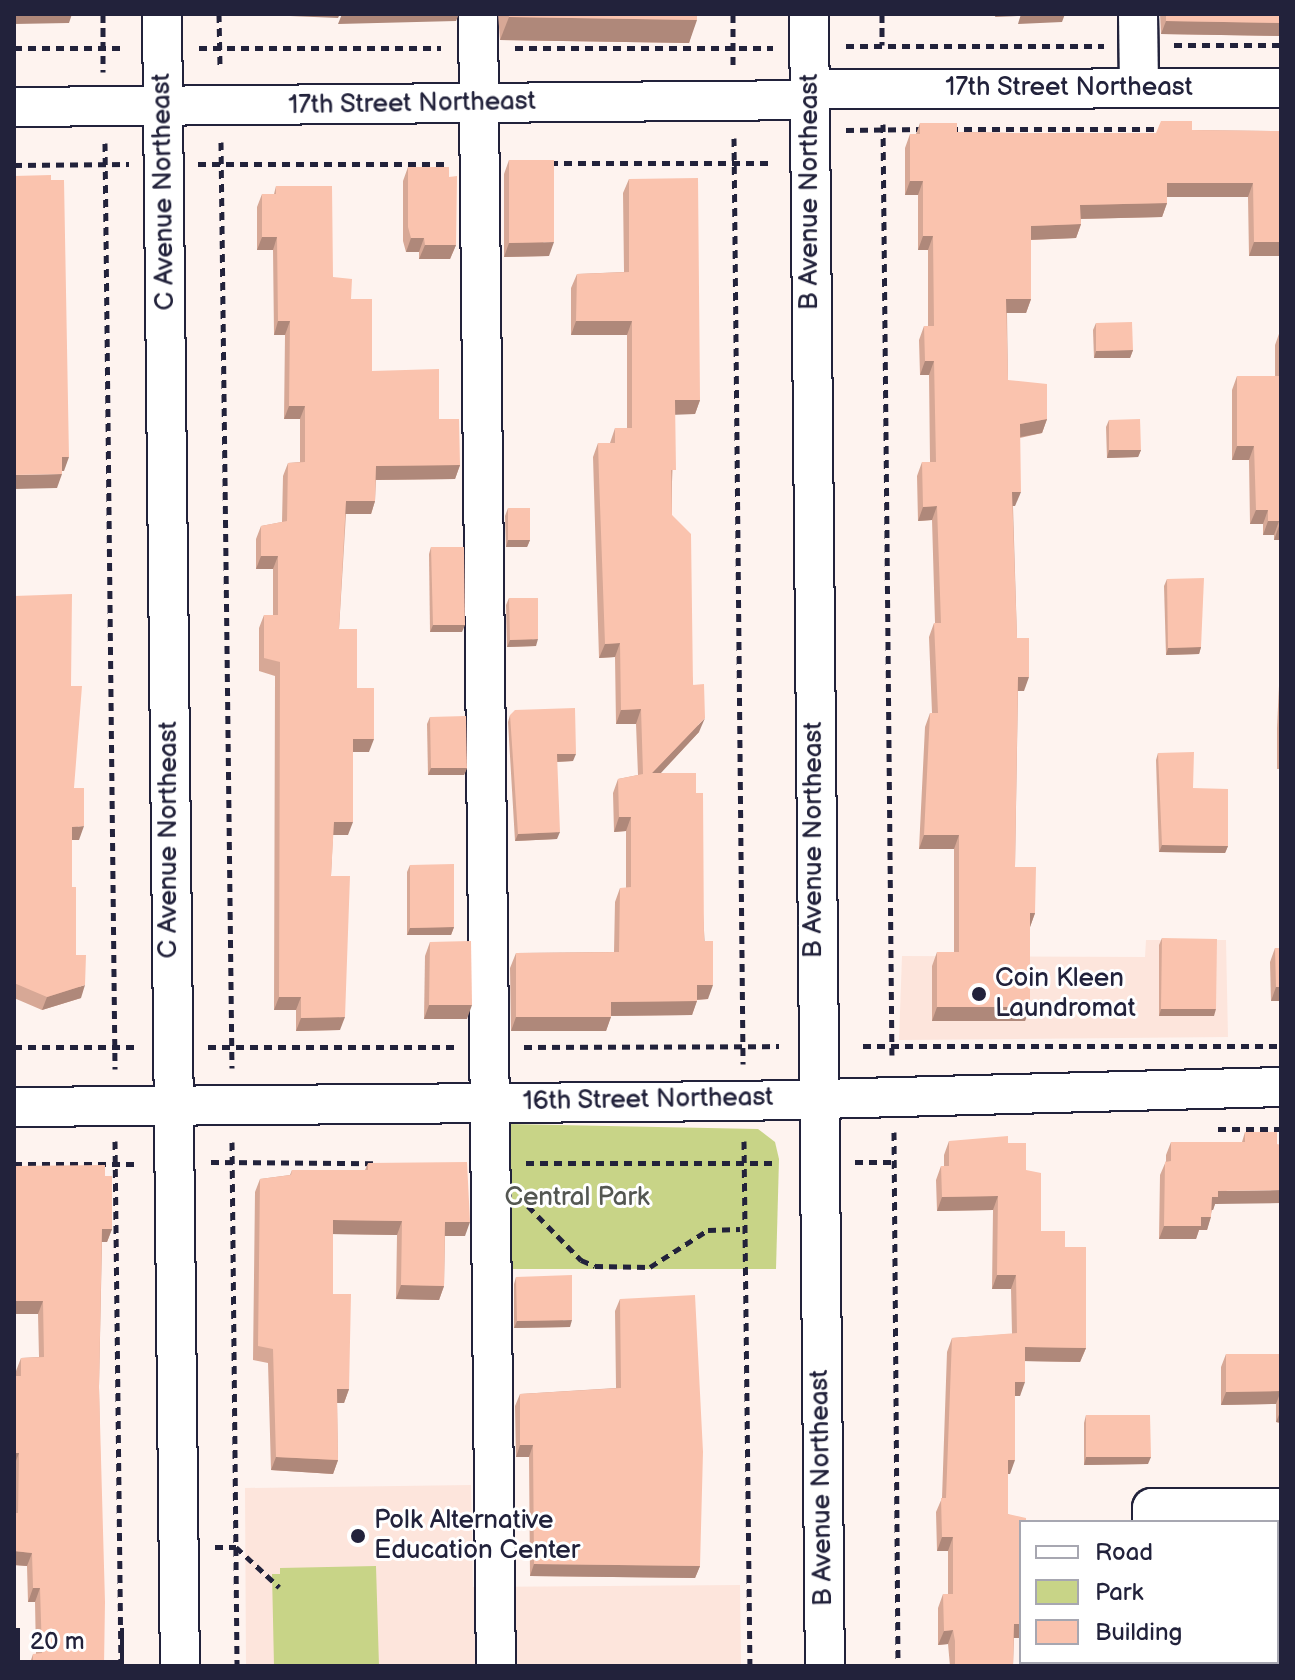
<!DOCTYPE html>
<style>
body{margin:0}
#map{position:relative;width:1295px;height:1680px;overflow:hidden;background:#fef3ef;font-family:"Balsamiq Sans",sans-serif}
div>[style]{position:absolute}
.built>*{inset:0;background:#fde5dc}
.green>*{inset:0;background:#c8d487}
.path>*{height:5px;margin-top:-2.5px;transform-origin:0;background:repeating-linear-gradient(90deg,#22223b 0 8px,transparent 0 14px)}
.roads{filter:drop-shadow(2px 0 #22223b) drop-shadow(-2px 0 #22223b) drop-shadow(0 2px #22223b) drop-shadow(0 -2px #22223b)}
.minor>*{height:38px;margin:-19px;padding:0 19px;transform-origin:19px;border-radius:19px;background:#fff}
.wall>*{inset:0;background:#d7a896}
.shaded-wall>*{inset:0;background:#af887a}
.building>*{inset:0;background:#fac3ae}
.dots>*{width:22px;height:22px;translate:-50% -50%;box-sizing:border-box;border:4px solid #fff;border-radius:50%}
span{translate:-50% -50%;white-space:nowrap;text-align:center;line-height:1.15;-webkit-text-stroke:6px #fff;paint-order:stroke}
.street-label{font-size:26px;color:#22223b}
.poi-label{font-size:26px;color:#22223b}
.left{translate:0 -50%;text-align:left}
.park-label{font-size:26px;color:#545752}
.frame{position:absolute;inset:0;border:16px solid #22223b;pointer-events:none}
.legend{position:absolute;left:1019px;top:1520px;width:260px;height:144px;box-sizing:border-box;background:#fff;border:2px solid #a7a7b1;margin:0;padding:10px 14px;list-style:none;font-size:24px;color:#22223b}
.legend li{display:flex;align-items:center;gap:16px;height:40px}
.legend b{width:40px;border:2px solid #a7a7b1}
.scale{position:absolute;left:16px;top:1628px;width:108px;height:36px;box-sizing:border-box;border:4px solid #22223b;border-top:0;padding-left:10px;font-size:24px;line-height:28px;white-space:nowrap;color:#22223b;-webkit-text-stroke:6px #fff;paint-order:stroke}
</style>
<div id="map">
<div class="built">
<i style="clip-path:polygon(1146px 940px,1226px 940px,1228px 1037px,899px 1040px,902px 956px,1145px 957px)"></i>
<i style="clip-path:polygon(471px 1485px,473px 1587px,740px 1585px,741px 1666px,246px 1666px,245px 1488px)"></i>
</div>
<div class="green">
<i style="clip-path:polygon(505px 1124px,758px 1129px,775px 1142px,779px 1159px,776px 1269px,502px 1269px)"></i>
<i style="clip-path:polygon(376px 1566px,379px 1666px,274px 1666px,272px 1574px,280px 1574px,280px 1568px)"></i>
</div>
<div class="path">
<i style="left:103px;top:14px;width:58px;rotate:90deg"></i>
<i style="left:219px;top:14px;width:54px;rotate:88.9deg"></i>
<i style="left:733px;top:14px;width:52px;rotate:90deg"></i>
<i style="left:882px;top:14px;width:31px;rotate:90deg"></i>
<i style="left:1174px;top:45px;width:107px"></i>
<i style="left:846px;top:46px;width:258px"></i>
<i style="left:14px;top:48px;width:111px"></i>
<i style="left:199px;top:48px;width:242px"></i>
<i style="left:515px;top:48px;width:258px"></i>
<i style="left:883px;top:124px;width:931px;rotate:89.45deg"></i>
<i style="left:950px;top:129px;width:214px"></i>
<i style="left:846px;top:130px;width:78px;rotate:-0.7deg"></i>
<i style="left:734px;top:138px;width:926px;rotate:89.44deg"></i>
<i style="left:221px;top:142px;width:926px;rotate:89.32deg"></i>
<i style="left:105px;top:143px;width:926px;rotate:89.38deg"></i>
<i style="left:550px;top:163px;width:222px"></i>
<i style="left:198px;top:164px;width:246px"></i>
<i style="left:14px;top:165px;width:115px;rotate:-0.5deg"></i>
<i style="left:863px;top:1046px;width:418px"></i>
<i style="left:14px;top:1047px;width:124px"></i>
<i style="left:208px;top:1047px;width:246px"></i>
<i style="left:524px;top:1047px;width:255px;rotate:-0.2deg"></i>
<i style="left:1218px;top:1129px;width:63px"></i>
<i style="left:894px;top:1132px;width:534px;rotate:89.57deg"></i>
<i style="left:115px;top:1141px;width:525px;rotate:89.35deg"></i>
<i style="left:744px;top:1141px;width:525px;rotate:89.35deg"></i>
<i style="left:232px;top:1142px;width:524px;rotate:89.45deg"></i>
<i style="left:211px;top:1162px;width:162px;rotate:0.4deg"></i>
<i style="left:855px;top:1162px;width:39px"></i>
<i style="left:526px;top:1163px;width:251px"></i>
<i style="left:14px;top:1164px;width:123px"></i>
<i style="left:528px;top:1206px;width:76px;rotate:45.5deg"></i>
<i style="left:581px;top:1260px;width:15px;rotate:23deg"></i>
<i style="left:595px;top:1266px;width:55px;rotate:1deg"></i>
<i style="left:650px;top:1267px;width:69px;rotate:-32.5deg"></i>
<i style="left:708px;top:1230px;width:32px;rotate:-2deg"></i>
<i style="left:215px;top:1547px;width:21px"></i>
<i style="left:236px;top:1547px;width:59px;rotate:42.9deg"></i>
</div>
<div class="roads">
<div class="minor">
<i style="left:162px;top:14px;width:1652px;rotate:89.38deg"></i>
<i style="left:478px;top:14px;width:1652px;rotate:89.38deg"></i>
<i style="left:809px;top:14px;width:1652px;rotate:89.45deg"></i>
<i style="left:1138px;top:14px;width:73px;rotate:89.2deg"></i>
<i style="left:810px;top:89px;width:471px;rotate:-0.1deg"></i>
<i style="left:14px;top:107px;width:796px;rotate:-0.5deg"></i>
<i style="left:14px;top:1107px;width:730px;rotate:-0.47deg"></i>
<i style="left:744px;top:1101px;width:537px;rotate:-1.49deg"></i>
<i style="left:1152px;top:1522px;width:14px;rotate:-90deg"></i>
<i style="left:1152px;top:1508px;width:129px"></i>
<i style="left:1154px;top:1662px;width:4px;rotate:90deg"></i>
</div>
</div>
<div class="wall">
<i style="clip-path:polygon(498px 14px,697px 14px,689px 43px,500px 40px)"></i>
<i style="clip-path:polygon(1160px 14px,1281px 14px,1281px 36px,1161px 34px)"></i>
<i style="clip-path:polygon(920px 123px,957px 132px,1014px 133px,1156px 133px,1192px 130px,1281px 131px,1281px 256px,1249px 256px,1248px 197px,1167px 197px,1167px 203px,1162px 217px,1081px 219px,1081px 224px,1076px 238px,1031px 240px,1031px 299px,1026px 313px,1007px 313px,1008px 380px,1047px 419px,1042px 433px,1020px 438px,1015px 506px,1013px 506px,1017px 638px,1024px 691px,1018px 691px,1015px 867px,1035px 913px,1030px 927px,1030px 1007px,1025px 1021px,932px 1021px,932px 966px,937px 952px,954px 952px,954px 849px,919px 849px,925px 727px,930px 713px,932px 713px,929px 637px,934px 623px,935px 623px,932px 520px,918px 521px,917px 476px,922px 462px,930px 462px,929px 375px,920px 375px,919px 340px,924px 326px,928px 326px,928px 250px,918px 250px,918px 195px,905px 195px,905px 148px,910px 134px,916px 134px)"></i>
<i style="clip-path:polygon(509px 160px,549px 256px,504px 257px,504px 174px)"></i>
<i style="clip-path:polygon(408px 167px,449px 177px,456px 245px,450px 259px,419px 259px,419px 252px,406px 252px,403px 241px,403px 181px)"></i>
<i style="clip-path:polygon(629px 179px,700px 400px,695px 414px,675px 414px,672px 482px,672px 515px,699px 732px,660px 773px,696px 793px,708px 999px,697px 1000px,692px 1015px,611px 1016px,606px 1031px,511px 1031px,510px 968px,516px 953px,614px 952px,615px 902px,620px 888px,626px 888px,626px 831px,614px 832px,613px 793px,618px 779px,638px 775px,636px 724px,616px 724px,615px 657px,599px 658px,593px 457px,598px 443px,610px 443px,615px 428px,627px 428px,627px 335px,571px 335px,571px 288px,577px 274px,624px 272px,623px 193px)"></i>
<i style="clip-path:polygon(276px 186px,333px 277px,351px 299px,372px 371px,439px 419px,460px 465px,455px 479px,376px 480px,375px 501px,371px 514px,346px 514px,339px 629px,357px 688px,369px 752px,353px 752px,348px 835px,333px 835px,331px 876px,340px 1030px,296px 1031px,296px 1010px,274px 1010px,275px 676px,259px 671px,259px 628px,264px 615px,273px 615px,273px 569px,256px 569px,256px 539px,261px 526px,282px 522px,283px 476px,288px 463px,300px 462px,300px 419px,284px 419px,285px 335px,274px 335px,273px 250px,257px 250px,257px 207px,262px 194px,274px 194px)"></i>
<i style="clip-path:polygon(1096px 323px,1133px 350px,1130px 358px,1094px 358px,1093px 330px)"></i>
<i style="clip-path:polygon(1280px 331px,1281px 540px,1274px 540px,1274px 535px,1263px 535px,1263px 524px,1250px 524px,1249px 460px,1232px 460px,1232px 390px,1237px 376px,1275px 376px,1275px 345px)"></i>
<i style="clip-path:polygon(1109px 420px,1141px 450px,1138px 457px,1107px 458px,1106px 427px)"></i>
<i style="clip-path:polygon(508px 508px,530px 540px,527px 547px,506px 547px,505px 516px)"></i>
<i style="clip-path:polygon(431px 547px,462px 632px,430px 632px,429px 554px)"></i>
<i style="clip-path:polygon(1167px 579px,1201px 647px,1199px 654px,1166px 655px,1164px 586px)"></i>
<i style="clip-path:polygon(14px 596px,71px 686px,74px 788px,79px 840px,72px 840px,72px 887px,76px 955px,81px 998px,42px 1010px,14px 998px)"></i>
<i style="clip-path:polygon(509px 598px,536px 646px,507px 647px,506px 605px)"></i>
<i style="clip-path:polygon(1281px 660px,1281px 769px,1277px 769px,1277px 728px,1280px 664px)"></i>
<i style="clip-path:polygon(510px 715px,573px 761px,557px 762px,557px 839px,515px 841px,508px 722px)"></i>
<i style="clip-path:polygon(430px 717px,467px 768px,464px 775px,428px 775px,427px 724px)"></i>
<i style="clip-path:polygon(1158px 753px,1193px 788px,1228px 846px,1225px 853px,1159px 852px,1156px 760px)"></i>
<i style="clip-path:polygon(410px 865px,454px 927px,451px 935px,407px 935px,407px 872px)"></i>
<i style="clip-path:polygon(1162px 938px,1214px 1016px,1159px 1016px,1159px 945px)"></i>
<i style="clip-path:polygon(430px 942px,467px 1019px,424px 1019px,425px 956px)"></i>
<i style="clip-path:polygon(1275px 948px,1281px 948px,1281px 1001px,1271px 1001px,1270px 962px)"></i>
<i style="clip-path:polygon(1245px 1132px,1277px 1132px,1215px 1204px,1213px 1210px,1212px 1210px,1207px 1230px,1199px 1230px,1196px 1239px,1159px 1239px,1160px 1175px,1166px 1161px,1166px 1155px,1171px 1142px,1242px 1142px)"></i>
<i style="clip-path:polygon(949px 1141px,1008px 1143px,1026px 1170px,1041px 1231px,1065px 1247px,1086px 1348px,1080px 1362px,1025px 1361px,1020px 1396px,1015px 1396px,1010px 1474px,1008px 1474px,1008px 1514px,1021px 1522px,1021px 1638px,1014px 1638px,1013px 1666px,950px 1666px,948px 1644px,938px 1645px,938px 1608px,943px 1594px,948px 1594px,948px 1551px,937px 1551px,936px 1512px,942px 1498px,947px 1352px,952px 1338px,1012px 1334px,1011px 1289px,992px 1289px,993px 1210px,937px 1211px,936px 1180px,941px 1166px,944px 1166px,944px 1155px)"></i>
<i style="clip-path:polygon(368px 1163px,465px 1236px,445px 1236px,444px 1286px,439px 1300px,396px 1299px,397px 1235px,333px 1234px,333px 1294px,349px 1389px,344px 1403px,337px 1403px,338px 1460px,333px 1474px,271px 1470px,268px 1363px,253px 1360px,255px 1192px,260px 1179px,290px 1175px,292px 1170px,365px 1170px)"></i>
<i style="clip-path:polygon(14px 1166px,105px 1176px,112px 1229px,107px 1242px,102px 1242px,99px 1387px,104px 1666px,29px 1666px,33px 1654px,36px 1654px,35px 1602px,28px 1602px,27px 1566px,14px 1565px,16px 1371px,21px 1358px,39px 1357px,38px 1314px,14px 1314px)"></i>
<i style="clip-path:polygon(516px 1277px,570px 1327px,514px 1328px,514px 1284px)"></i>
<i style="clip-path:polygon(620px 1299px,700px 1566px,695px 1578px,530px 1576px,529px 1457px,516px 1457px,515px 1406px,520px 1394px,616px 1388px,615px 1311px)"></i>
<i style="clip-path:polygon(1226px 1354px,1281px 1354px,1281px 1423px,1276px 1422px,1276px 1404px,1221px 1405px,1221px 1367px)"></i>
<i style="clip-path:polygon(1086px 1415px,1148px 1464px,1084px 1465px,1084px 1423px)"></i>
</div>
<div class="shaded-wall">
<i style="clip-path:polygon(14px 14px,72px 14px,69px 23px,14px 24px)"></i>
<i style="clip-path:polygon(242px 14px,340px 14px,338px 18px)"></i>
<i style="clip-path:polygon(342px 14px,459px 14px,456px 21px,338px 24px)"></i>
<i style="clip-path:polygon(996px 14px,1019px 14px,1018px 16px,995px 17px)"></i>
<i style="clip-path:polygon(1021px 14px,1065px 14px,1062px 22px,1018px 24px)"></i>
<i style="clip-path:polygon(509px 17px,697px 20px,689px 43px,500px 40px)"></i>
<i style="clip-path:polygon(1166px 21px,1281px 23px,1281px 36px,1161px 34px)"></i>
<i style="clip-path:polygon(910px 181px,923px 181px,918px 195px,905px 195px)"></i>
<i style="clip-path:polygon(1167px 183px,1253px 183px,1248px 197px,1162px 197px)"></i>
<i style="clip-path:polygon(1167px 203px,1162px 217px,1075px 219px,1080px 205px)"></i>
<i style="clip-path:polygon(1081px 224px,1076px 238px,1026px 240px,1031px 226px)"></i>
<i style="clip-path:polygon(923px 236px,933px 236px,928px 250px,918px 250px)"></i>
<i style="clip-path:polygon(262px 237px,277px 237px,273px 250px,257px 250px)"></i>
<i style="clip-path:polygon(411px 238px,424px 238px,419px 252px,406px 252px)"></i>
<i style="clip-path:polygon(554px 242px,549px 256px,504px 257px,509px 243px)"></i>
<i style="clip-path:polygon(1254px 242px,1281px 242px,1281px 256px,1249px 256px)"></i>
<i style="clip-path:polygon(425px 245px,456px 245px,450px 259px,419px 259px)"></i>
<i style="clip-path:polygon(1006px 299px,1031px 299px,1026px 313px,1001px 313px)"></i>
<i style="clip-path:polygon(278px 321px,290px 321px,285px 335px,274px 335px)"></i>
<i style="clip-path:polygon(576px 321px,632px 321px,627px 335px,571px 335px)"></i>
<i style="clip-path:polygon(1133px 350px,1130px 358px,1094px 358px,1096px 351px)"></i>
<i style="clip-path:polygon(925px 361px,934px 361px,929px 375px,920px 375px)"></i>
<i style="clip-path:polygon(675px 400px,700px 400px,695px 414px,670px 415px)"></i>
<i style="clip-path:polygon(289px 406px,305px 406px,300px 419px,284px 419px)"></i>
<i style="clip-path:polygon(1047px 419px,1042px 433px,1015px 438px,1020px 424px)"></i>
<i style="clip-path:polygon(1237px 446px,1254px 446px,1249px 460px,1232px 460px)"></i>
<i style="clip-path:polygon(1109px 450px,1141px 450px,1138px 457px,1107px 458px)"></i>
<i style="clip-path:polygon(62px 457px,69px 457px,64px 471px,57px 471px)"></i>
<i style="clip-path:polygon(460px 465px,455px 479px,371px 480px,376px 466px)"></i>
<i style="clip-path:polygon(62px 474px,57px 488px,14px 489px,14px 475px)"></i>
<i style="clip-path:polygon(1012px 492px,1021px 492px,1015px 506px,1007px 506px)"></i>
<i style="clip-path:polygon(346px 501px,375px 501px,371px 514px,341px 514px)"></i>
<i style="clip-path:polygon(937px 506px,932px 520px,918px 521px,923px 507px)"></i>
<i style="clip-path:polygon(1256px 510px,1268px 510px,1263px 524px,1250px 524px)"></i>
<i style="clip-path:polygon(1268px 521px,1279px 521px,1274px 535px,1263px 535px)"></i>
<i style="clip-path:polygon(1279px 526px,1281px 526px,1281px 540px,1274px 540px)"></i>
<i style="clip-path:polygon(508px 540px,530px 540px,527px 547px,506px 547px)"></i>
<i style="clip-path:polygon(261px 556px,278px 556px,273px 569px,256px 569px)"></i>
<i style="clip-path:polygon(433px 625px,465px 625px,462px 632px,430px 632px)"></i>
<i style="clip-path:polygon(538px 639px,536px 646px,507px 647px,510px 640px)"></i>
<i style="clip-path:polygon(620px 643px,615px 657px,599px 658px,605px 644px)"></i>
<i style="clip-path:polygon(1201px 647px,1199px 654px,1166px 655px,1168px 648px)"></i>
<i style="clip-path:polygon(1018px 677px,1029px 677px,1024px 691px,1013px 691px)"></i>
<i style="clip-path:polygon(641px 709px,636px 724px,616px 724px,621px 710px)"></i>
<i style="clip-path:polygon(705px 718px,699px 732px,647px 788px,652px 773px)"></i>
<i style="clip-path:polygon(353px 739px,374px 739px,369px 752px,348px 752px)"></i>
<i style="clip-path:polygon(557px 754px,576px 754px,573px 761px,554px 762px)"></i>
<i style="clip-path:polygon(431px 768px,467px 768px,464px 775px,428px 775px)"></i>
<i style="clip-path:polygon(619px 817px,631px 817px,626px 831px,614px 832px)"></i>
<i style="clip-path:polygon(334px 822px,353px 822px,348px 835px,329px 835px)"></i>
<i style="clip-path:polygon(84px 826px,79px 840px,67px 840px,72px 827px)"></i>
<i style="clip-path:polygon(560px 832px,557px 839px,515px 841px,518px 834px)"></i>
<i style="clip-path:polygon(924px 835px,959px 835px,954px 849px,919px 849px)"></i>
<i style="clip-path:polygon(1162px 845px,1228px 846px,1225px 853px,1159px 852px)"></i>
<i style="clip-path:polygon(1030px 913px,1035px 913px,1030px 927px,1025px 927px)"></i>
<i style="clip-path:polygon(454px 927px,451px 935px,407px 935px,410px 928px)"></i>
<i style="clip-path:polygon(85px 985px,81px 998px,42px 1010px,47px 997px)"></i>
<i style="clip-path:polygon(697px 985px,713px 985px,708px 999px,692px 1000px)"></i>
<i style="clip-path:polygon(1276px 987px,1281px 987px,1281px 1001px,1271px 1001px)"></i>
<i style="clip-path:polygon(279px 997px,301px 997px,296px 1010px,274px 1010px)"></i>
<i style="clip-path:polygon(697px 1001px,692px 1015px,606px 1016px,611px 1002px)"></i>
<i style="clip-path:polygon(429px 1005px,472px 1005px,467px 1019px,424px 1019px)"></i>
<i style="clip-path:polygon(937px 1007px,1030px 1007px,1025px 1021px,932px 1021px)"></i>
<i style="clip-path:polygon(1161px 1009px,1216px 1009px,1214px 1016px,1159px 1016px)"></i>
<i style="clip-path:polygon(345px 1017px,340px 1030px,296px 1031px,301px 1018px)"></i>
<i style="clip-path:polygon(516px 1017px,611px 1017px,606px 1031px,511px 1031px)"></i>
<i style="clip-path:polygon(1281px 1190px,1281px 1203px,1215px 1204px,1213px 1210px,1207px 1210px,1212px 1197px,1218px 1191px)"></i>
<i style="clip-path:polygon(998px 1196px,993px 1210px,937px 1211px,942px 1197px)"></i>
<i style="clip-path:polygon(1201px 1217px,1211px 1217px,1207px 1230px,1199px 1230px,1196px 1239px,1159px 1239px,1164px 1226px)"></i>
<i style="clip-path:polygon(333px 1220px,402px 1221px,397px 1235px,328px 1234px)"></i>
<i style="clip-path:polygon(445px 1222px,470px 1222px,465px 1236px,440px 1236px)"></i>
<i style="clip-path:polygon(102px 1229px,112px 1229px,107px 1242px,97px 1242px)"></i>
<i style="clip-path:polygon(997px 1275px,1016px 1275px,1011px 1289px,992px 1289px)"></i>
<i style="clip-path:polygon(401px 1285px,444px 1286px,439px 1300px,396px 1299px)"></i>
<i style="clip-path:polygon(15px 1301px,43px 1301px,38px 1314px,14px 1314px)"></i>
<i style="clip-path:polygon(572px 1320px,570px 1327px,514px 1328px,517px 1321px)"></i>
<i style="clip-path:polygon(1025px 1347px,1086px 1348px,1080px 1362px,1020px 1361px)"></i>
<i style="clip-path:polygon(1015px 1382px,1025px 1382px,1020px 1396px,1010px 1396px)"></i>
<i style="clip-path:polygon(337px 1389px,349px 1389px,344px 1403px,332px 1403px)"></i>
<i style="clip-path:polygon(1281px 1391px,1276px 1404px,1221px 1405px,1226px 1392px)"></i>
<i style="clip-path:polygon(1281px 1410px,1281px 1423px,1276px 1422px)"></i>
<i style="clip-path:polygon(520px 1445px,533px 1445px,529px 1457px,516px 1457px)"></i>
<i style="clip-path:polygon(14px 1453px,19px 1453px,14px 1466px)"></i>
<i style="clip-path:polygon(276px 1457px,338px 1460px,333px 1474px,271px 1470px)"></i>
<i style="clip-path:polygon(1086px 1457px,1151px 1457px,1148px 1464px,1084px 1465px)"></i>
<i style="clip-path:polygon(1008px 1460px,1015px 1460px,1010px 1474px,1003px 1474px)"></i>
<i style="clip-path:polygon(942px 1537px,953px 1537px,948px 1551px,937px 1551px)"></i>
<i style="clip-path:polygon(14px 1551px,32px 1553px,27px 1566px,14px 1565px)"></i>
<i style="clip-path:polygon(534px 1564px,700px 1566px,695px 1578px,530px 1576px)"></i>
<i style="clip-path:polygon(33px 1588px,40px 1588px,35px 1602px,28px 1602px)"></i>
<i style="clip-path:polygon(1014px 1624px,1021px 1624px,1021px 1638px,1009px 1638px)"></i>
<i style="clip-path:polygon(953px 1630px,948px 1644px,938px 1645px,944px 1631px)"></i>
</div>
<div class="building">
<i style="clip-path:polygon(508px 14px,697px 14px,697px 20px,509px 17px)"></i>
<i style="clip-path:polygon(1166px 14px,1281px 14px,1281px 23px,1166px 21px)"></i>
<i style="clip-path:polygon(1161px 121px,1192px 121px,1192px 130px,1281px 131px,1281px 242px,1254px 242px,1253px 183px,1167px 183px,1167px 203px,1080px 205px,1081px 224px,1031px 226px,1031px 299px,1006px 299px,1008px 380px,1047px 384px,1047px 419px,1020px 424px,1021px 492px,1012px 492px,1017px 638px,1029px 638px,1029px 677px,1018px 677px,1015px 867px,1036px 867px,1035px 913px,1030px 913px,1030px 1007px,937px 1007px,937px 952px,959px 952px,959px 835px,924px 835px,930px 713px,938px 713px,934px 623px,941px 623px,937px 506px,923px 507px,922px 462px,936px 462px,934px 361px,925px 361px,924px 326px,934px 326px,933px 236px,923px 236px,923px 181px,910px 181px,910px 134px,920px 134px,920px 123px,957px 123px,957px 132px,1014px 133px,1156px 133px)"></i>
<i style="clip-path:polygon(509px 160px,554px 160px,554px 242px,509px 243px)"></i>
<i style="clip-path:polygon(408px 167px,449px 167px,449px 177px,457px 176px,456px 245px,425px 245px,424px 238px,411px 238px,408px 227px)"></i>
<i style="clip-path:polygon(51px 175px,51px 180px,64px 180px,69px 457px,62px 457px,62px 474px,14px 475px,14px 176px)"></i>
<i style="clip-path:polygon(698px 178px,700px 400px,675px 400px,676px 470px,671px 470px,672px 515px,691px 534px,693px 685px,704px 684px,705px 718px,652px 773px,696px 773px,696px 793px,703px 793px,704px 941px,713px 941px,713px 985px,697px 985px,697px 1001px,611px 1002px,611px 1017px,516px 1017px,516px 953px,619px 952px,620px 888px,631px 887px,631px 817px,619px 817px,618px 779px,643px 774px,641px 709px,621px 710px,620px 643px,605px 644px,599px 477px,598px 443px,615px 443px,615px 428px,632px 428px,632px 321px,576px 321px,577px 274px,629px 272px,629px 179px)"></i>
<i style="clip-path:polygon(276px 186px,332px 186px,333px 277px,352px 279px,351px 299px,372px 299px,372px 371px,439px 369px,439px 419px,459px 419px,460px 465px,376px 466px,375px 501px,346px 501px,339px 629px,357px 629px,357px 688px,374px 688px,374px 739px,353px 739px,353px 822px,334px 822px,331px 876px,350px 876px,345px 1017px,301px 1018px,301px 997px,279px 997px,280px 662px,264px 658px,264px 615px,278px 615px,278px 556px,261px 556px,261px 526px,287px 521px,288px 463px,305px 462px,305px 406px,289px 406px,290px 321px,278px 321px,277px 237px,262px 237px,262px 194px,276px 194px)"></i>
<i style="clip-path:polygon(1132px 322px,1133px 350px,1096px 351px,1096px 323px)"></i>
<i style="clip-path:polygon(1280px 331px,1281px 331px,1281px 526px,1279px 526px,1279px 521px,1268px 521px,1268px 510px,1256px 510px,1254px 446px,1237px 446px,1237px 376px,1280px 376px)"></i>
<i style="clip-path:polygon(1140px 419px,1141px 450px,1109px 450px,1109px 420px)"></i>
<i style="clip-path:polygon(508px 508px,530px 508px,530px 540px,508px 540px)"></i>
<i style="clip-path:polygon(431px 547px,464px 547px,465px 625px,433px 625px)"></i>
<i style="clip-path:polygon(1204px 578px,1201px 647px,1168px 648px,1167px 579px)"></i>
<i style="clip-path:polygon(72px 594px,71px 686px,82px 686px,74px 788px,84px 788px,84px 826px,72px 827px,72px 887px,76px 887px,76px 955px,86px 955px,85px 985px,47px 997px,14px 983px,14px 596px)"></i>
<i style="clip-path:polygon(509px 598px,538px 598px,538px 639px,510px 640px)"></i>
<i style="clip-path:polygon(575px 708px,576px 754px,557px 754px,560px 832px,518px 834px,510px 715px,515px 710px)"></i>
<i style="clip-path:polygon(466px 716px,467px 768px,431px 768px,430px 717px)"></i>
<i style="clip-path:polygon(1194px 752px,1193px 788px,1228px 789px,1228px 846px,1162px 845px,1158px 753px)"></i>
<i style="clip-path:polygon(454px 864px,454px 927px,410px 928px,410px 865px)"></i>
<i style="clip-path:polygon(1162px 938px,1217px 939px,1216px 1009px,1161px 1009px)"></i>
<i style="clip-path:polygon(471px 941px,472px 1005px,429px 1005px,430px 942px)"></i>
<i style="clip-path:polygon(1275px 948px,1281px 948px,1281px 987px,1276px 987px)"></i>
<i style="clip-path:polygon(1245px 1132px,1277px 1132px,1277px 1144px,1281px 1145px,1281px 1190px,1218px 1191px,1218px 1197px,1212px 1197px,1211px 1217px,1201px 1217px,1201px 1226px,1164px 1226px,1165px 1162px,1171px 1161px,1171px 1142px,1245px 1142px)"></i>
<i style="clip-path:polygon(1008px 1136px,1008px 1143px,1026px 1143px,1026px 1170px,1041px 1173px,1041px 1231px,1065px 1231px,1065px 1247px,1086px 1247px,1086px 1348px,1025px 1347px,1025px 1382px,1015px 1382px,1015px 1460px,1008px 1460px,1008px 1514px,1026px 1518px,1026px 1522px,1021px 1522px,1021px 1624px,1014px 1624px,1013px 1666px,955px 1666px,955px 1641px,953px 1630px,944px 1631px,943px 1594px,953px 1594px,953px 1537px,942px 1537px,941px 1498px,946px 1498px,952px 1338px,1017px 1333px,1016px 1275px,997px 1275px,998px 1196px,942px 1197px,941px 1166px,949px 1166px,949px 1141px)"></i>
<i style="clip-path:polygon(467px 1162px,470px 1222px,445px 1222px,444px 1286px,401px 1285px,402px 1221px,333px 1220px,333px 1294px,351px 1294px,349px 1389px,337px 1389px,338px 1460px,276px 1457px,273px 1349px,258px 1346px,260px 1179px,291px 1175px,292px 1170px,368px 1170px,368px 1163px)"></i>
<i style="clip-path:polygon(105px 1165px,105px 1176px,112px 1176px,112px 1229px,102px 1229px,99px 1387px,105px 1602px,104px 1666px,33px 1666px,33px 1654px,42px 1653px,40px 1588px,33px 1588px,32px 1553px,14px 1551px,14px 1513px,18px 1513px,19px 1453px,14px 1453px,14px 1376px,21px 1376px,21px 1358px,44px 1357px,43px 1301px,15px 1301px,14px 1166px)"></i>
<i style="clip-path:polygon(572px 1275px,572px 1320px,517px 1321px,516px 1277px)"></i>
<i style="clip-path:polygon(695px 1295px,703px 1452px,700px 1566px,534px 1564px,533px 1445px,520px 1445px,520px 1394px,621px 1388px,620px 1299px)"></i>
<i style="clip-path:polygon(1226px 1354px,1281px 1354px,1281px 1400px,1281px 1391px,1226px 1392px)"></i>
<i style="clip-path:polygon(1086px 1415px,1150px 1415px,1151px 1457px,1086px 1457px)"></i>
<i style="clip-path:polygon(1281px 1651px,1281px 1666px,1209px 1666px,1209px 1662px,1277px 1662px,1277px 1652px)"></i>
</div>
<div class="dots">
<i style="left:979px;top:994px;background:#22223b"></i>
<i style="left:358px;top:1536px;background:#22223b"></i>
</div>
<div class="street-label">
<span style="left:1069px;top:88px">17th Street Northeast</span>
<span style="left:412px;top:104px;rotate:-1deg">17th Street Northeast</span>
<span style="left:164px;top:192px;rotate:-91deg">C Avenue Northeast</span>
<span style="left:810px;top:192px;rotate:-90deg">B Avenue Northeast</span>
<span style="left:169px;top:840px;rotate:-90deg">C Avenue Northeast</span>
<span style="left:814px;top:840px;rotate:-90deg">B Avenue Northeast</span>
<span style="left:648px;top:1100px;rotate:-1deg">16th Street Northeast</span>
<span style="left:822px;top:1488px;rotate:-91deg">B Avenue Northeast</span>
</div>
<div class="poi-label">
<span class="left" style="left:995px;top:994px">Coin Kleen<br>Laundromat</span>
<span class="left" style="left:374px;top:1536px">Polk Alternative<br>Education Center</span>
</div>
<div class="park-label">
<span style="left:577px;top:1198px">Central Park</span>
</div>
<div class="frame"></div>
<ul class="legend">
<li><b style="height:10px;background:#fff"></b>Road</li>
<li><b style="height:22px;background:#c8d487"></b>Park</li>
<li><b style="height:22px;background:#fac3ae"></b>Building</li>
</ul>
<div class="scale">20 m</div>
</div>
